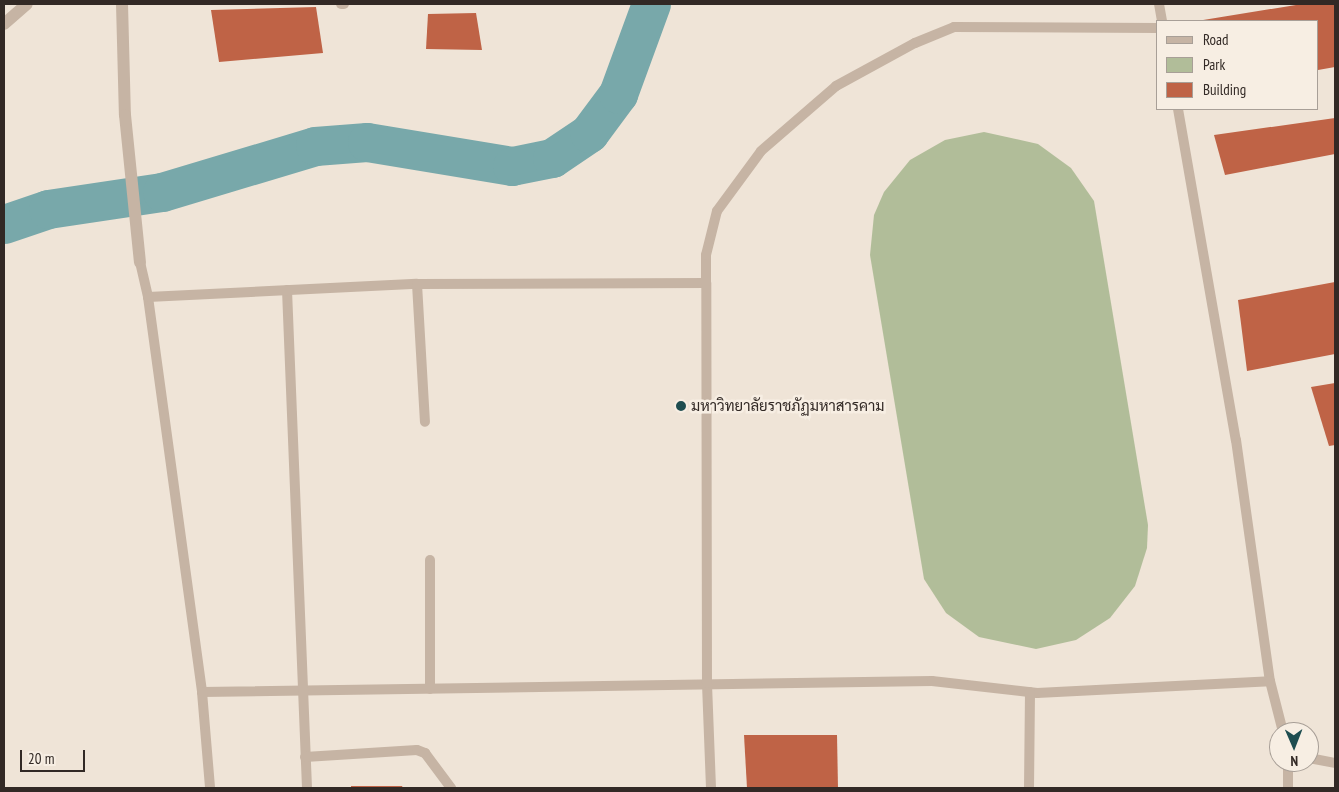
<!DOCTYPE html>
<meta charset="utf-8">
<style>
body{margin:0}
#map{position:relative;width:1339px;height:792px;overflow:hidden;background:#efe4d7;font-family:"PT Sans Narrow",Sarabun,sans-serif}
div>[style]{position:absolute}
.green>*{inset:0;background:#b1bd99}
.river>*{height:39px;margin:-19.5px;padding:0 19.5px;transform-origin:19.5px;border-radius:19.5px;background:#78a8aa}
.building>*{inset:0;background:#bf6346}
.service>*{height:10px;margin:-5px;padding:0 5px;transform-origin:5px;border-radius:5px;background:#c6b4a4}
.minor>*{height:12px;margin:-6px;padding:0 6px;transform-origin:6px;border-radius:6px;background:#c6b4a4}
.dots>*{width:14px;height:14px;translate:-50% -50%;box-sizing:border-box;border:2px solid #f7eee3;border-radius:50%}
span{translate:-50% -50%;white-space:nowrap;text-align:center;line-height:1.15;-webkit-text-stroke:5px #f7eee3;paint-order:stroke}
.poi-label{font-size:15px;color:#322925}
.left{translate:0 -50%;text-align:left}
.frame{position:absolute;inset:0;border:5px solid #322925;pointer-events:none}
.legend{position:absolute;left:1156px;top:20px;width:162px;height:90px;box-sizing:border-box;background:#f7eee3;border:1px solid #a89f97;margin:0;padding:6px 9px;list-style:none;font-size:15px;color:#322925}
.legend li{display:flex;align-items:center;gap:10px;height:25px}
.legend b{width:25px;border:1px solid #a89f97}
.north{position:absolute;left:1269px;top:722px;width:50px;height:50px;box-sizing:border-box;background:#f7eee3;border:1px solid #a89f97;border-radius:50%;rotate:179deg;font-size:14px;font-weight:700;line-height:20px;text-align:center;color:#322925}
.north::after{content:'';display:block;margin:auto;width:18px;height:22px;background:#1e4d50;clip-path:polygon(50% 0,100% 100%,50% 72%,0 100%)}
.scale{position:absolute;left:20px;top:750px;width:65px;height:22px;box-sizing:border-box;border:2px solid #322925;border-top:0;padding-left:6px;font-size:15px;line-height:18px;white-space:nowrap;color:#322925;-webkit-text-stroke:4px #f7eee3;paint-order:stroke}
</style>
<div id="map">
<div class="green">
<i style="clip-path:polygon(984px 132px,1038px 144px,1071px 168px,1094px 201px,1148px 525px,1147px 548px,1135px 586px,1110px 618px,1076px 640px,1036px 649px,979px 637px,946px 613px,924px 579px,870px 255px,874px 215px,884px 192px,910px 160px,945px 140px)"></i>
</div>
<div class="river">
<i style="left:4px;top:224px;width:46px;rotate:-18.8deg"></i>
<i style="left:48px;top:209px;width:115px;rotate:-8.5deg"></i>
<i style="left:162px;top:192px;width:160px;rotate:-16.7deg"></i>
<i style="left:315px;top:146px;width:52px;rotate:-4.4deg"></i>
<i style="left:367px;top:142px;width:147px;rotate:9.4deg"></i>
<i style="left:512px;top:166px;width:41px;rotate:-11.3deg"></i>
<i style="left:552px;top:158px;width:45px;rotate:-34deg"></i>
<i style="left:589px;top:133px;width:49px;rotate:-53.4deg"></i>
<i style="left:618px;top:94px;width:96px;rotate:-69.9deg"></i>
</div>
<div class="building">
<i style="clip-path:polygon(1302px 4px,1335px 4px,1335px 67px,1318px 70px,1318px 21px,1197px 21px)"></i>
<i style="clip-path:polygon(316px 7px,323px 53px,219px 62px,211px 10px)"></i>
<i style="clip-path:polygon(476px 13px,482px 50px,426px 49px,428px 14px)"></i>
<i style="clip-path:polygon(1335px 118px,1335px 154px,1225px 175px,1214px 135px)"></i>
<i style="clip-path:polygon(1335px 282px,1335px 354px,1247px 371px,1238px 300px)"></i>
<i style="clip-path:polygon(1335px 383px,1335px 445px,1329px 446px,1311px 387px)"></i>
<i style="clip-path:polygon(744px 735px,837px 735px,838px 788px,747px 788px)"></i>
<i style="clip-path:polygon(351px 786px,402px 786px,403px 788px,351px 788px)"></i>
</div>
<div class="service">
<i style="left:341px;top:4px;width:3px"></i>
<i style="left:1159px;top:4px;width:17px;rotate:80deg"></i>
<i style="left:1178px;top:109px;width:336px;rotate:80.1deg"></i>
<i style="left:1236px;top:440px;width:243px;rotate:82deg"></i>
<i style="left:140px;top:262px;width:36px;rotate:77deg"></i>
<i style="left:148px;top:297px;width:399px;rotate:82.2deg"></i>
<i style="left:202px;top:692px;width:730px;rotate:-0.86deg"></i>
<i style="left:932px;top:681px;width:106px;rotate:6.5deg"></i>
<i style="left:1037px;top:693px;width:233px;rotate:-2.9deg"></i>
<i style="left:1270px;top:681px;width:53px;rotate:75.7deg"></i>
<i style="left:417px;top:284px;width:138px;rotate:86.7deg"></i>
<i style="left:287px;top:290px;width:498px;rotate:87.7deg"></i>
<i style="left:148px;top:297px;width:269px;rotate:-2.8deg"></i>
<i style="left:417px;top:284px;width:289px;rotate:-0.2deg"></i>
<i style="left:430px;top:560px;width:129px;rotate:90deg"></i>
<i style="left:202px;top:692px;width:96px;rotate:85.2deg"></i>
<i style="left:305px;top:757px;width:112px;rotate:-3.6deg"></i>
<i style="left:417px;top:750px;width:9px;rotate:21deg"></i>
<i style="left:425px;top:753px;width:44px;rotate:53.4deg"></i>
<i style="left:1309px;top:758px;width:26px;rotate:11deg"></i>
<i style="left:1288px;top:762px;width:26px;rotate:90deg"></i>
<i style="left:711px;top:788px;width:105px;rotate:-92.2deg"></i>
<i style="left:707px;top:683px;width:400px;rotate:-90.1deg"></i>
<i style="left:706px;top:283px;width:28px;rotate:-90deg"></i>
<i style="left:706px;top:255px;width:45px;rotate:-76deg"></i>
<i style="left:717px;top:211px;width:74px;rotate:-53.7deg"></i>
<i style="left:761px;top:151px;width:99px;rotate:-40.9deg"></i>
<i style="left:836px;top:86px;width:90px;rotate:-28.6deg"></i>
<i style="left:915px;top:43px;width:42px;rotate:-22.3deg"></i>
<i style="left:954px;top:27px;width:204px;rotate:0.3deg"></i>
<i style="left:1029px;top:788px;width:96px;rotate:-89.4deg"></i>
</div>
<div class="minor">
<i style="left:122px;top:4px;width:111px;rotate:88.5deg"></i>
<i style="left:125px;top:115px;width:148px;rotate:84.2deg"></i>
<i style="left:4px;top:24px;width:30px;rotate:-41deg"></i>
</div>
<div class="dots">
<i style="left:681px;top:406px;background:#1e4d50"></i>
</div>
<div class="poi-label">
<span class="left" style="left:691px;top:406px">มหาวิทยาลัยราชภัฏมหาสารคาม</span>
</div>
<div class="frame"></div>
<ul class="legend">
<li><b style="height:6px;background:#c6b4a4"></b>Road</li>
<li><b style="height:14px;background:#b1bd99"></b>Park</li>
<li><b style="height:14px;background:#bf6346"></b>Building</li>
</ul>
<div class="north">N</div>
<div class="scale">20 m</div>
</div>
